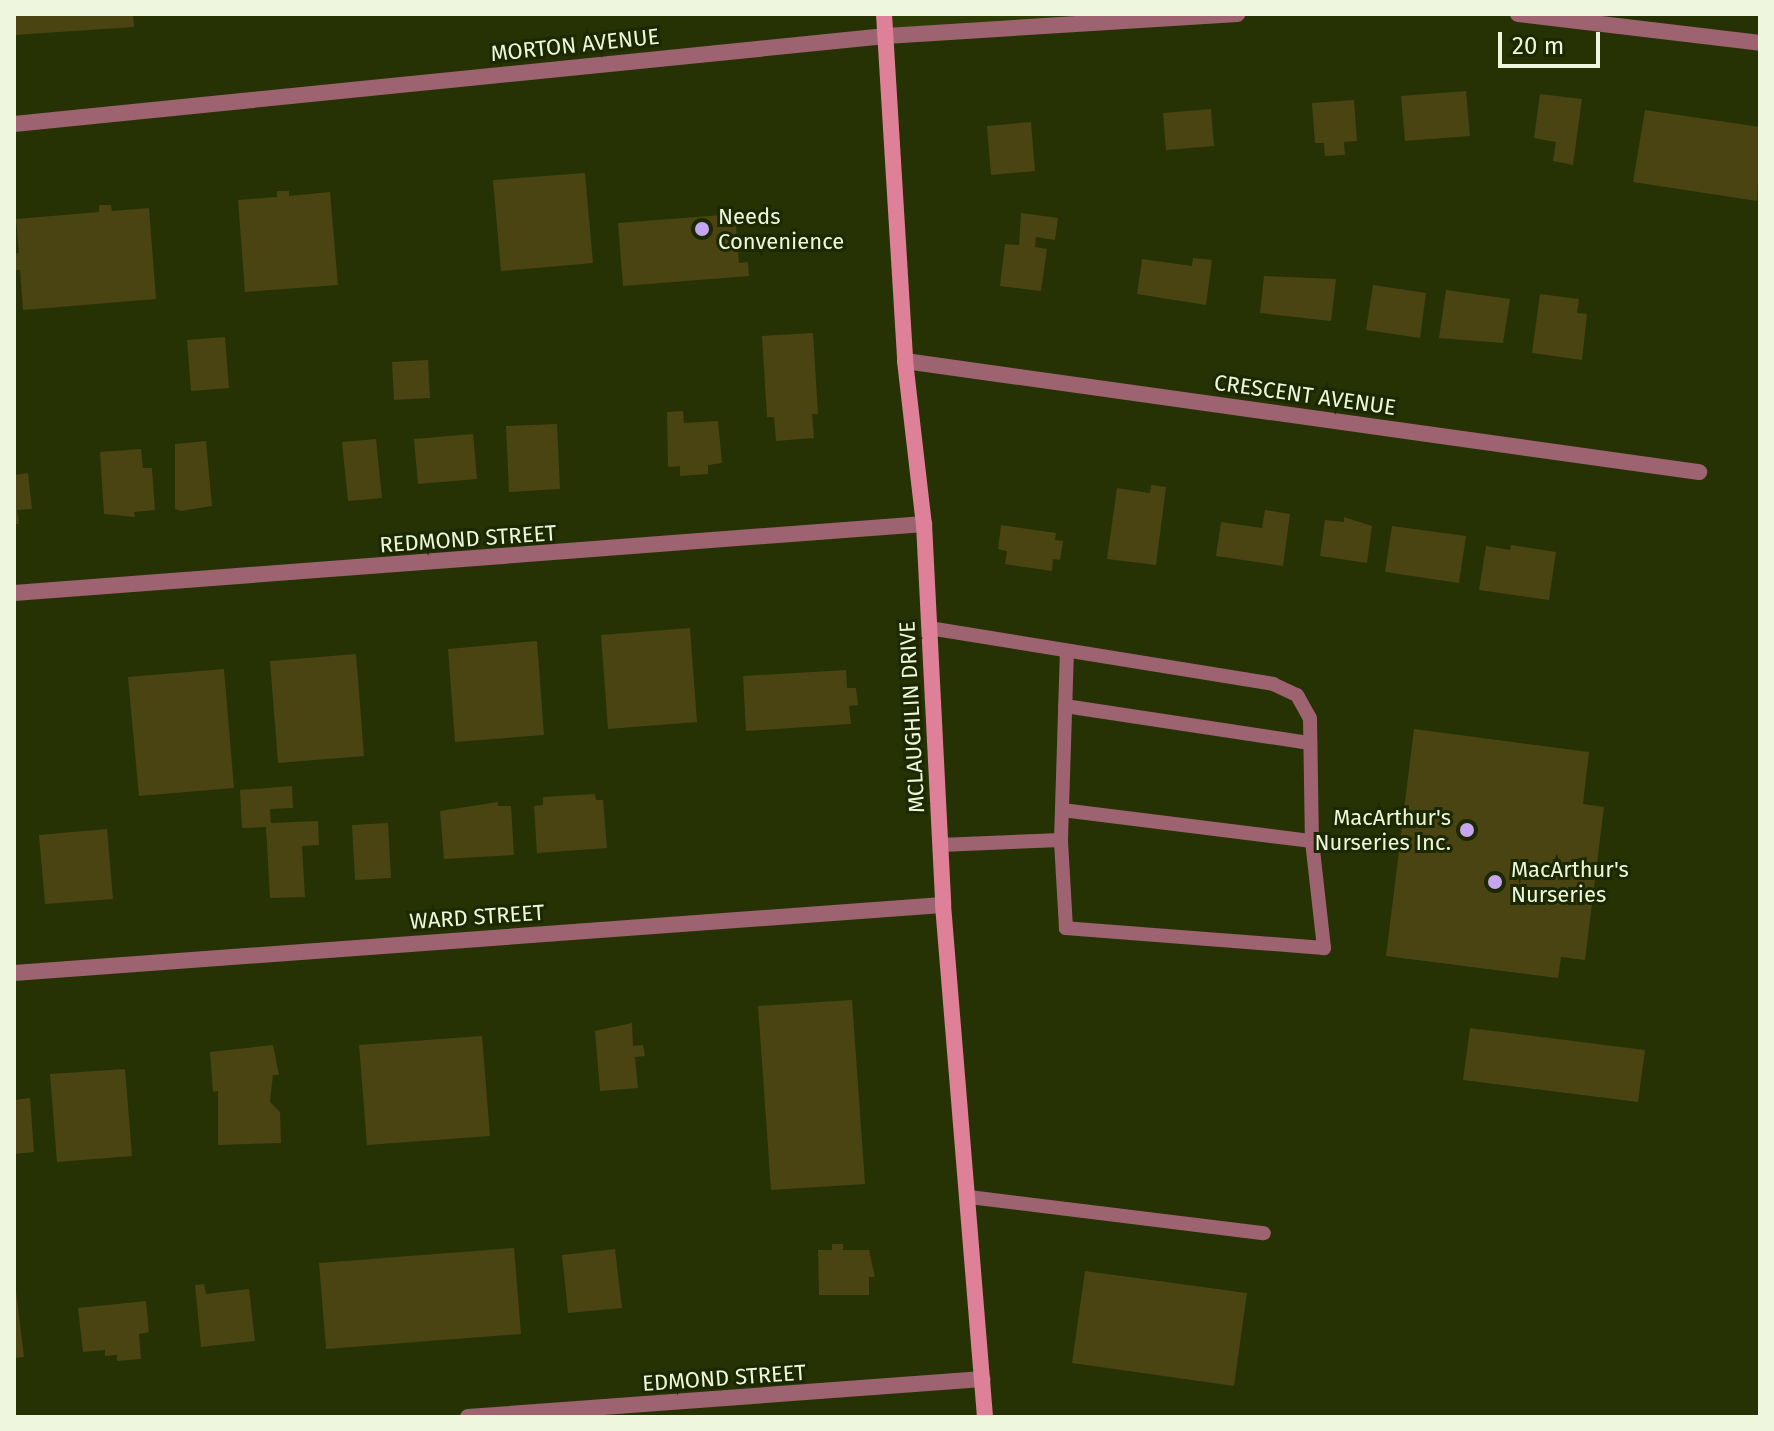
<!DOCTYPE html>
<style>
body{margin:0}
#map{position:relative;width:1774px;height:1431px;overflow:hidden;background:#263204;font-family:"Fira Sans",sans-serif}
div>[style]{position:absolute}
.built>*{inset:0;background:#2d3b04}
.building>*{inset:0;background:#494412}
.service>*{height:14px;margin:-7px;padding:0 7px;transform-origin:7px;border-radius:7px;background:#9e6371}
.minor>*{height:16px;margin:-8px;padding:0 8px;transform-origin:8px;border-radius:8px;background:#9e6371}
.tertiary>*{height:16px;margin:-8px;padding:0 8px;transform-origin:8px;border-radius:8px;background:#9e6371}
.secondary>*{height:16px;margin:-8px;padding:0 8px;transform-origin:8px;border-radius:8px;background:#de8098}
.dots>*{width:22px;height:22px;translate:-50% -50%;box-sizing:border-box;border:4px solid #1c2800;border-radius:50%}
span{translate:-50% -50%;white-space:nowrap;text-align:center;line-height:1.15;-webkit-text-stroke:6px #1c2800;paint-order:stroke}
.street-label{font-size:22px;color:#eef7de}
.poi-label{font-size:22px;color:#eef7de}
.left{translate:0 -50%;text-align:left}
.right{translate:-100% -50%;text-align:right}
.frame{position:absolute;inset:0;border:16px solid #eef7de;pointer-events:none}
.scale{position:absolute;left:1498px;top:32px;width:102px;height:36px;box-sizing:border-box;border:4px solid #eef7de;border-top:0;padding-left:10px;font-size:24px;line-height:28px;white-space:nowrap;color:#eef7de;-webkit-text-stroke:6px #1c2800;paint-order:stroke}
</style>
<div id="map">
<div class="built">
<i style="clip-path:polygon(884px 14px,1237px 14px,886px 36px)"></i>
</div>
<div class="building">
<i style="clip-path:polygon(14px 14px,133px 14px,134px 27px,14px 35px)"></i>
<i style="clip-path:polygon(1466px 91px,1470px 136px,1405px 141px,1401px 96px)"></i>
<i style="clip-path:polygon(1540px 94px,1582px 99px,1573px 165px,1553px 161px,1556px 142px,1534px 138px)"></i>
<i style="clip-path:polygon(1354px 100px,1357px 141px,1344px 142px,1345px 155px,1325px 156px,1324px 143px,1315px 143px,1312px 103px)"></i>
<i style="clip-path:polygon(1211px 109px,1214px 146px,1166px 150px,1163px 113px)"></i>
<i style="clip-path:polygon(1645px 110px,1760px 127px,1757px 201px,1633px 182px)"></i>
<i style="clip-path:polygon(1031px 122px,1035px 171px,991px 175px,987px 126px)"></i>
<i style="clip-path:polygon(585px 173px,593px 263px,501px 271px,493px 180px)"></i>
<i style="clip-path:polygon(277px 191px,289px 191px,289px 196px,330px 192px,338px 285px,245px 292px,238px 200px,277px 197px)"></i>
<i style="clip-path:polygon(99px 205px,111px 205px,112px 211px,149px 208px,156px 299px,23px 310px,20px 270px,14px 270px,14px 254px,19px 253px,16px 219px,99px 212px)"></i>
<i style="clip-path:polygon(1021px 213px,1058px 218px,1055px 240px,1036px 237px,1035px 247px,1047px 249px,1041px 291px,1000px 286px,1005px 244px,1019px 245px)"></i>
<i style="clip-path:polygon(735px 214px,739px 263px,748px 262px,749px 276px,623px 286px,618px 223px)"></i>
<i style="clip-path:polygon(1193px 258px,1212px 260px,1206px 305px,1137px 294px,1142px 259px,1192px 266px)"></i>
<i style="clip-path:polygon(1264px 276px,1336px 279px,1331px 321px,1260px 313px)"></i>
<i style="clip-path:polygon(1373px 285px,1426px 293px,1420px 338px,1366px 330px)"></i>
<i style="clip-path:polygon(1446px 290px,1510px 299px,1503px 343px,1439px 338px)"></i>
<i style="clip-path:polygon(1540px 294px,1579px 299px,1577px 313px,1587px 314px,1582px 360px,1532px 353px)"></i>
<i style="clip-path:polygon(813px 333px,818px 414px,812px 414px,814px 438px,776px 441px,774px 417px,767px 417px,762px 336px)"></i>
<i style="clip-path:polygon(225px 337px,229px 388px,191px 391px,187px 340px)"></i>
<i style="clip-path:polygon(428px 360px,430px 398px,394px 400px,392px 362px)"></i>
<i style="clip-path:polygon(683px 411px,684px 423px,718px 421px,722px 463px,708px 465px,708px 474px,680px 476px,680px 466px,668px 467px,667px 412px)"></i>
<i style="clip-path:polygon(557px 424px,560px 489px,509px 492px,506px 426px)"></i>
<i style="clip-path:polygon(473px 434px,477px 479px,418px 484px,414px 439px)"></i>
<i style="clip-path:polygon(376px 439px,382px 498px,348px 501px,342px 442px)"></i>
<i style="clip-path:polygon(206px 441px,212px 506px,181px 511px,175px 509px,175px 444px)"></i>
<i style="clip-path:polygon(141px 449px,143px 468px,152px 468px,155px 510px,134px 512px,135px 517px,104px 514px,100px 452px)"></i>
<i style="clip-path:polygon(28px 473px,32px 509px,17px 510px,19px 524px,14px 524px,14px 475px)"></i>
<i style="clip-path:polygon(1151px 485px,1166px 487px,1156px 565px,1107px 559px,1117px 488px,1150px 493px)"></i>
<i style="clip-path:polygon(1265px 510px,1290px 514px,1283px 566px,1216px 556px,1221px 522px,1262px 528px)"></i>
<i style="clip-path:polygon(1344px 517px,1372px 526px,1367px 563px,1320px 556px,1325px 520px,1344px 522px)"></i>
<i style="clip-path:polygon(1001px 525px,1056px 533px,1055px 540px,1063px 541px,1060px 560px,1053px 559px,1052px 571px,1005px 564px,1007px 551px,998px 549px)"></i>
<i style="clip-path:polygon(1392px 526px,1466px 536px,1459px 583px,1385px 572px)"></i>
<i style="clip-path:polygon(1511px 545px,1556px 552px,1549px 600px,1479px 590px,1486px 546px,1510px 550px)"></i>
<i style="clip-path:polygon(690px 628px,697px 722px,608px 729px,601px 635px)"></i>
<i style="clip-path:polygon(537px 641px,544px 735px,455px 742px,448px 649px)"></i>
<i style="clip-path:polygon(356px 654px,364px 756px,278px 763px,270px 661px)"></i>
<i style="clip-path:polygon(224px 669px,234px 788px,139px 796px,128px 677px)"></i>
<i style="clip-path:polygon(846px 670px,847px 688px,856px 688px,858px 705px,849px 706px,851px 724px,746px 731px,743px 676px)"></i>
<i style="clip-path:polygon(1414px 729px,1589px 752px,1583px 804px,1604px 807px,1585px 960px,1561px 957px,1558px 978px,1386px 956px)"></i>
<i style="clip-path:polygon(292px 786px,293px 808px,270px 809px,271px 823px,318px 821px,319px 845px,302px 846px,305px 897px,270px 898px,266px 827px,242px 828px,240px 790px)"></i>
<i style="clip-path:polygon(595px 794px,596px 800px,603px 800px,607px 848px,537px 853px,534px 806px,543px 805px,543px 797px)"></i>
<i style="clip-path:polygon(498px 802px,498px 806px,511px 806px,514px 855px,444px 859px,440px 811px)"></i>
<i style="clip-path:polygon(388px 823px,391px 878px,355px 880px,352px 825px)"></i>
<i style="clip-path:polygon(107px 829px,113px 899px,45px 904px,39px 835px)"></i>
<i style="clip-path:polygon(852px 1000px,865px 1184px,771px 1190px,758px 1006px)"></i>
<i style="clip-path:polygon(632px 1023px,633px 1046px,643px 1045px,645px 1056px,635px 1057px,638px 1088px,600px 1091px,595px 1031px)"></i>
<i style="clip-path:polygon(1470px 1028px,1645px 1050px,1638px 1102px,1463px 1080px)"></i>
<i style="clip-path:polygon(482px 1036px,490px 1136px,367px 1145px,359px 1045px)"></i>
<i style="clip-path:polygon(273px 1045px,279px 1075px,273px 1075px,270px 1102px,280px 1112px,281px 1143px,218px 1145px,218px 1091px,213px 1092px,210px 1052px)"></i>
<i style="clip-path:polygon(125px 1069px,132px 1156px,57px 1162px,50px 1074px)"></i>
<i style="clip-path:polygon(30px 1098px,34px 1152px,14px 1154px,14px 1100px)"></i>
<i style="clip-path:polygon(832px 1244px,843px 1244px,843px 1250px,869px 1250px,875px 1277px,869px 1277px,869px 1295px,819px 1295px,818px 1250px,832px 1250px)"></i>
<i style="clip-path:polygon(514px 1248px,521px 1334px,326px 1349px,319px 1263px)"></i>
<i style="clip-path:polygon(615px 1249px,622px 1308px,568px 1313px,562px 1255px)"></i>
<i style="clip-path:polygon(1085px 1271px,1247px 1293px,1234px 1386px,1072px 1363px)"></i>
<i style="clip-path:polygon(14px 1275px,24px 1357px,14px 1358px)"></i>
<i style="clip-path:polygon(204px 1284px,206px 1294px,249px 1289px,255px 1341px,201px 1347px,195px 1285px)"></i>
<i style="clip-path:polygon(146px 1301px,149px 1332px,139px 1334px,141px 1359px,117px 1361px,117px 1355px,105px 1356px,105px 1350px,83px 1352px,78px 1308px)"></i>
</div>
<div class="service">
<i style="left:929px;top:628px;width:349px;rotate:9.2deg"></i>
<i style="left:1273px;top:684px;width:26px;rotate:25deg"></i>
<i style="left:1297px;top:695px;width:26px;rotate:61deg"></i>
<i style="left:1310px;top:718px;width:123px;rotate:89.1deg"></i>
<i style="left:1312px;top:841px;width:108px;rotate:83.6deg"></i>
<i style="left:1324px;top:948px;width:259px;rotate:-175.6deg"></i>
<i style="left:1066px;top:928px;width:88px;rotate:-93.3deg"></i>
<i style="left:1061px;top:840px;width:189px;rotate:-88.2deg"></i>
<i style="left:1065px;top:706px;width:248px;rotate:8.6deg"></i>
<i style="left:1062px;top:810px;width:252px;rotate:7.1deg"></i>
<i style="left:940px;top:845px;width:121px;rotate:-2.4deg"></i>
<i style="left:969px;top:1197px;width:297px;rotate:7deg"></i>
</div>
<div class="minor">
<i style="left:905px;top:361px;width:802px;rotate:7.96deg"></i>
<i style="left:14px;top:593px;width:913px;rotate:-4.34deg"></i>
<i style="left:14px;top:973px;width:931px;rotate:-4.19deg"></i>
<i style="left:468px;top:1417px;width:516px;rotate:-4.22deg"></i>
</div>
<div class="tertiary">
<i style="left:1518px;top:14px;width:244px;rotate:6.8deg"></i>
<i style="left:14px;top:124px;width:876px;rotate:-5.76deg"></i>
<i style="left:886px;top:36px;width:352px;rotate:-3.6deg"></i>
</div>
<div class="secondary">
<i style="left:884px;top:14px;width:348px;rotate:86.5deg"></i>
<i style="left:905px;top:361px;width:164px;rotate:83.4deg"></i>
<i style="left:924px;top:524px;width:381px;rotate:87.1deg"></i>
<i style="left:943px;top:905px;width:514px;rotate:85.31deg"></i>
</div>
<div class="dots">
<i style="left:702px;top:229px;background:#c6a6f0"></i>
<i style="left:1467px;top:830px;background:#c6a6f0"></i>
<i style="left:1495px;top:882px;background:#c6a6f0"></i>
</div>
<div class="street-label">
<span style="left:575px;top:45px;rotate:-6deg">MORTON AVENUE</span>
<span style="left:1305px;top:395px;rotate:8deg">CRESCENT AVENUE</span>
<span style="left:468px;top:539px;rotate:-4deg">REDMOND STREET</span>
<span style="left:912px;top:717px;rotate:-93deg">MCLAUGHLIN DRIVE</span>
<span style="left:477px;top:917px;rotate:-4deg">WARD STREET</span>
<span style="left:724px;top:1378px;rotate:-4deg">EDMOND STREET</span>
</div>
<div class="poi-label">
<span class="left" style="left:718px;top:229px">Needs<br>Convenience</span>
<span class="right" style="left:1451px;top:830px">MacArthur's<br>Nurseries Inc.</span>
<span class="left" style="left:1511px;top:882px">MacArthur's<br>Nurseries</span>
</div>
<div class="frame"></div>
<div class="scale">20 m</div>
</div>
